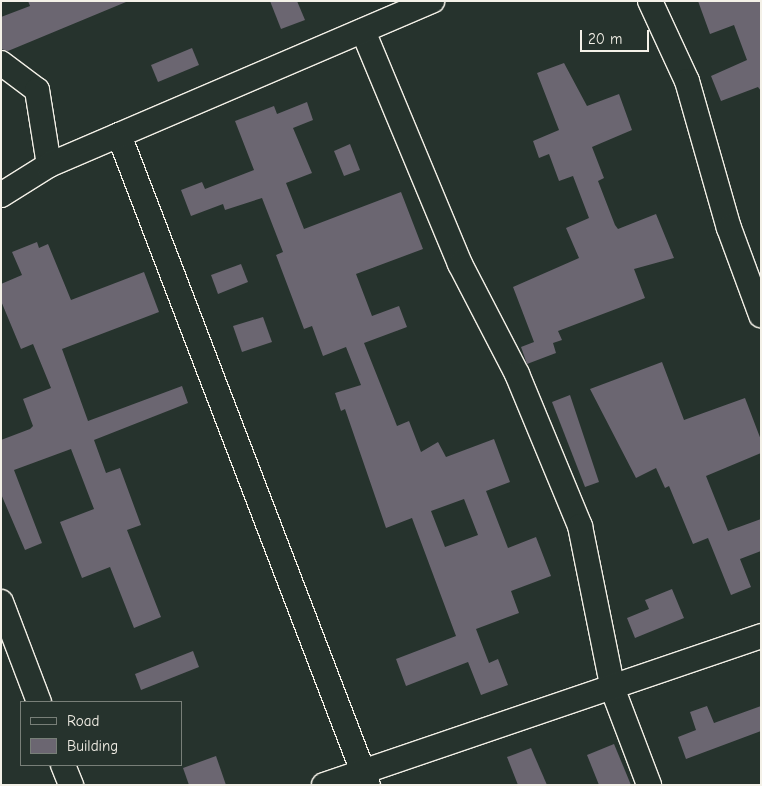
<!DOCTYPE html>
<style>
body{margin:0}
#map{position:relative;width:762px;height:786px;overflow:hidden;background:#26332d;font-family:"Comic Neue",sans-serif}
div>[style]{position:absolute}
.building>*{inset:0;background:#6b6671}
.roads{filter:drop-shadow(1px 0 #f4f1e8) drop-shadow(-1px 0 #f4f1e8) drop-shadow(0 1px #f4f1e8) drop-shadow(0 -1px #f4f1e8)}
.minor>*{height:24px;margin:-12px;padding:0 12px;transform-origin:12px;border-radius:12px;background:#26332d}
span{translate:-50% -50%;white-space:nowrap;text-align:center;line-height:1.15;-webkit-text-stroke:5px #26332d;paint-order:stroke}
.frame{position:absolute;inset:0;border:2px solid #f4f1e8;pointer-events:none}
.legend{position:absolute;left:20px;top:701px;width:162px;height:65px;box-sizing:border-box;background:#26332d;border:1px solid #787f78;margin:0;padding:6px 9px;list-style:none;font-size:15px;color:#f4f1e8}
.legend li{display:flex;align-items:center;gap:10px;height:25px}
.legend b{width:25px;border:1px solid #787f78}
.scale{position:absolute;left:580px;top:30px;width:69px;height:22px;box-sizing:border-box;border:2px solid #f4f1e8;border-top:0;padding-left:6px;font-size:15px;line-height:18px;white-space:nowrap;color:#f4f1e8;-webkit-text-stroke:4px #26332d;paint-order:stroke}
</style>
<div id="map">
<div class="building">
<i style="clip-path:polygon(28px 1px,126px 1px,126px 2px,8px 51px,1px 49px,1px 17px,30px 6px)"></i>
<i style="clip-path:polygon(270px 1px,297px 1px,305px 20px,281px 29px)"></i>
<i style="clip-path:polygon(698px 1px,761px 1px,761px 91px,758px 87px,721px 101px,711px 76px,747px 60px,734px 25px,710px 34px)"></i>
<i style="clip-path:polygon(192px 48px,199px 65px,158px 82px,151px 65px)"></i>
<i style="clip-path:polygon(564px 63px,587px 106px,619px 94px,632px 130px,592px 147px,604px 178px,598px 181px,615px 225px,618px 229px,656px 214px,674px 258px,634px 269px,645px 298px,558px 331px,562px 340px,553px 343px,556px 353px,527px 364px,521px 347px,534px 342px,513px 287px,579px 258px,566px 228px,589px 218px,573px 176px,559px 181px,549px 154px,539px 158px,533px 141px,559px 130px,537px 73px)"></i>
<i style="clip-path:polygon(evenodd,307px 102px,313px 120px,293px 128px,312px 173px,286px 183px,304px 229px,401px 192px,423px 249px,356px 274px,372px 316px,399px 306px,407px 327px,364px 343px,397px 426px,409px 421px,421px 452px,438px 442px,446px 457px,494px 439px,510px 482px,486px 491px,508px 548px,536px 537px,551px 576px,511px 591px,519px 613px,476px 629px,489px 663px,498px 659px,508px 685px,481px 695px,468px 662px,406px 686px,396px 659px,456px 636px,412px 518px,386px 528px,345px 409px,341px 411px,335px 393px,361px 385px,346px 347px,323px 356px,312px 326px,304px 329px,276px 255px,283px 252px,262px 198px,225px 210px,223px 204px,191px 216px,181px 190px,202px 182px,205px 189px,254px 170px,235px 121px,274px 106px,277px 114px,307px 102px,464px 499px,478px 535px,445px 547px,431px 511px,464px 499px)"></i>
<i style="clip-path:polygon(350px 144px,360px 170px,344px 176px,334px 151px)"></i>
<i style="clip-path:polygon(37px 242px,39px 248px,48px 244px,71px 300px,144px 272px,159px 312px,62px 349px,88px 421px,182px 386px,188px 403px,94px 440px,106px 473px,120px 468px,141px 525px,127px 530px,161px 617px,134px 628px,110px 567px,82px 578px,60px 522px,94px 509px,71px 449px,14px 470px,42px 543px,25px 550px,1px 494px,1px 440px,30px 429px,33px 426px,23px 399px,51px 388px,33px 344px,21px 349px,1px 301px,1px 284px,22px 275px,12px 252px)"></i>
<i style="clip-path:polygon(241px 264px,248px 282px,218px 294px,211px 275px)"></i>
<i style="clip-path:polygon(263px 317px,272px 342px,242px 352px,233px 326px)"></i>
<i style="clip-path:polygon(662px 362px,684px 420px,745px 398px,761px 440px,761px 453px,706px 476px,728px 531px,761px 519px,761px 551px,740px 559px,751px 587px,731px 595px,708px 538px,693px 544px,669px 486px,665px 488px,656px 468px,636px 478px,590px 389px)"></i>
<i style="clip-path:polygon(570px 395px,599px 482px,585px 487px,552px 402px)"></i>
<i style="clip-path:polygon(672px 589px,684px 618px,635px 638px,627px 618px,649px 609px,645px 600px)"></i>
<i style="clip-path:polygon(193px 651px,199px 667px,141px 690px,135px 674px)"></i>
<i style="clip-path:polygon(707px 706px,714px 723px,761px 706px,761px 731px,686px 759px,678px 737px,696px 730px,690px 712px)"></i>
<i style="clip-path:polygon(614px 744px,631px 785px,599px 785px,587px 755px)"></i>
<i style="clip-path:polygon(531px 748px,547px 785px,518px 785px,507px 757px)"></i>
<i style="clip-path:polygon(216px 756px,226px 785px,189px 785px,183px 768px)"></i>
</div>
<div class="roads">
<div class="minor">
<i style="left:650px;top:1px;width:88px;rotate:65.2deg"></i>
<i style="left:687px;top:81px;width:153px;rotate:74.1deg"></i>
<i style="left:729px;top:228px;width:93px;rotate:69.8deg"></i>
<i style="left:363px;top:31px;width:252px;rotate:67.4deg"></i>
<i style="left:460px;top:264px;width:124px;rotate:62.6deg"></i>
<i style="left:517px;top:374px;width:165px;rotate:67.5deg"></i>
<i style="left:580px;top:526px;width:167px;rotate:78.6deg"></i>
<i style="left:613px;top:690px;width:102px;rotate:69.2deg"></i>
<i style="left:1px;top:63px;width:45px;rotate:36.9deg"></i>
<i style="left:37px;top:90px;width:76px;rotate:80.9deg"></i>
<i style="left:119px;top:135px;width:696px;rotate:69.04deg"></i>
<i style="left:1px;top:195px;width:57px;rotate:-32deg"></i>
<i style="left:49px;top:165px;width:417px;rotate:-23.2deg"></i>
<i style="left:1px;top:602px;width:107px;rotate:69.2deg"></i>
<i style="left:63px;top:765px;width:22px;rotate:68deg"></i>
<i style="left:324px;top:785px;width:462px;rotate:-18.8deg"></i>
</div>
</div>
<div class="frame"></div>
<ul class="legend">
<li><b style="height:6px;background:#26332d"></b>Road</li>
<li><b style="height:14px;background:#6b6671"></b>Building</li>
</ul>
<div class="scale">20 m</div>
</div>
